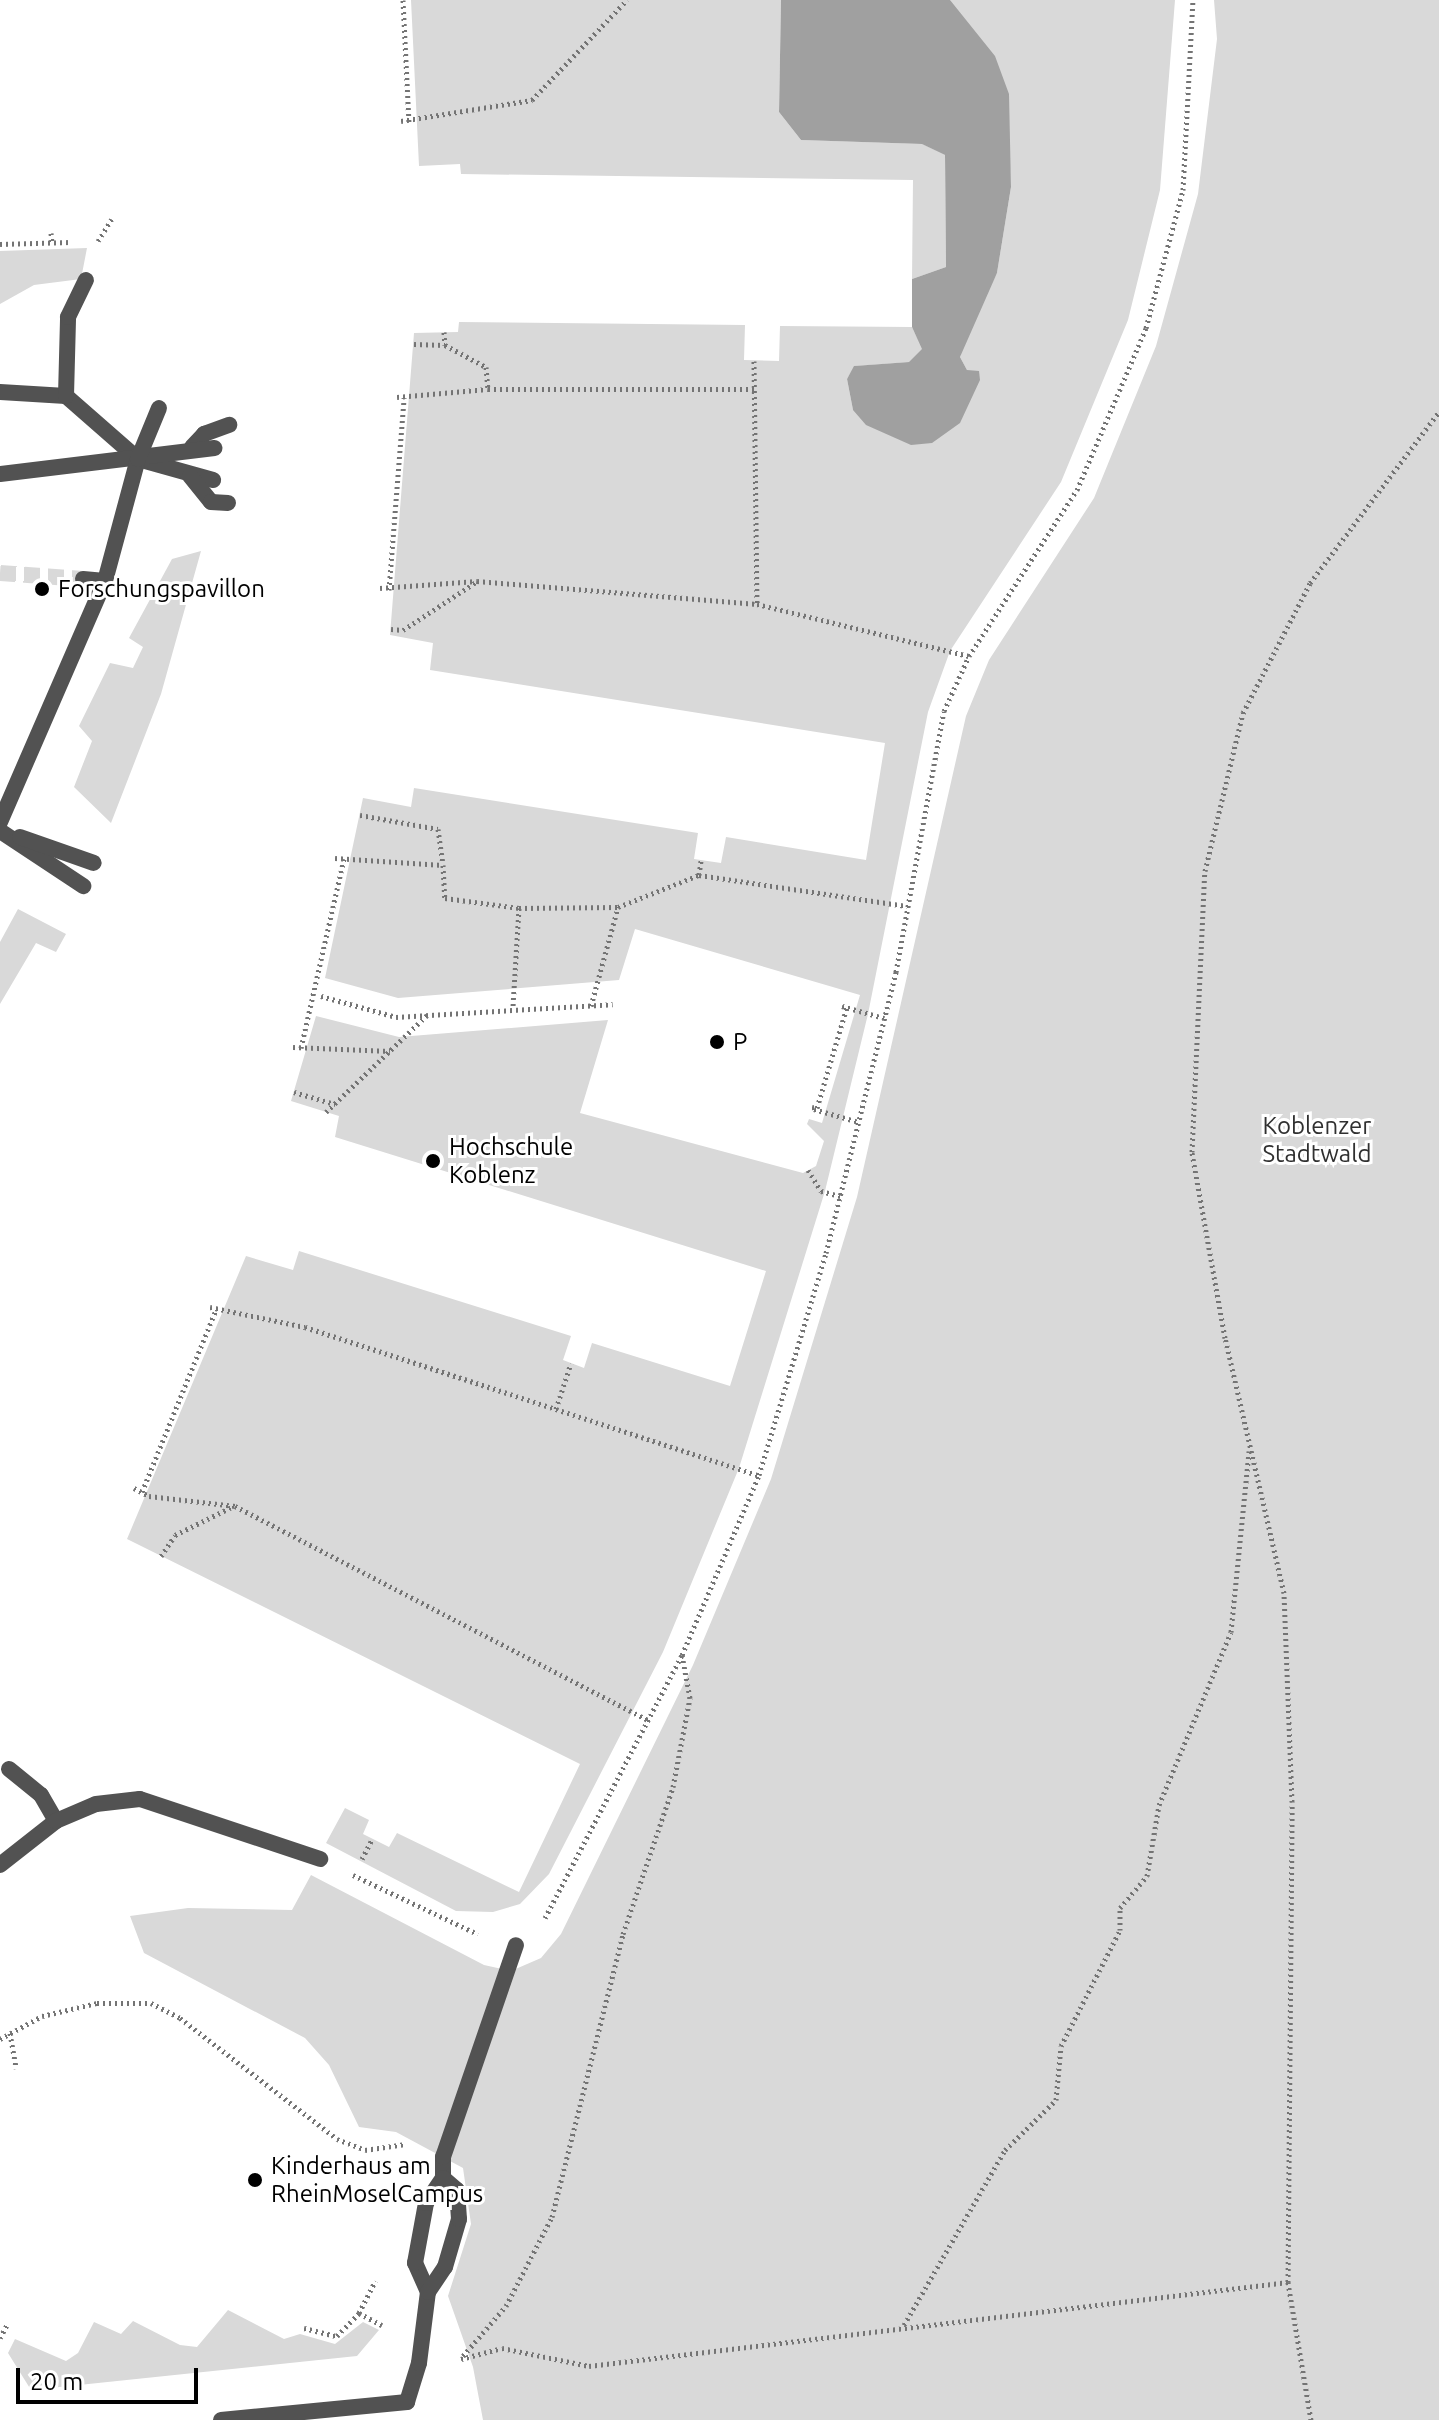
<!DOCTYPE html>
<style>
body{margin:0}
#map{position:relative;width:1439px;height:2420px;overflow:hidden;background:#fff;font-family:Ubuntu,sans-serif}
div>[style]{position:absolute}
.green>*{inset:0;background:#d9d9d9}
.water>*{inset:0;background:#a0a0a0}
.street-tunnel>*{height:16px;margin-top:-8px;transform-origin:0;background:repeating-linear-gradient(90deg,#d9d9d9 0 16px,transparent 0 24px)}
.path>*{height:5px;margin-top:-2.5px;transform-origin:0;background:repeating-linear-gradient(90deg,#747474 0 2px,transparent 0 6px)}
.lane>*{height:16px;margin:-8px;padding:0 8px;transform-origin:8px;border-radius:8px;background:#525252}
.street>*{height:16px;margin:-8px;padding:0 8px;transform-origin:8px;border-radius:8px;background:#525252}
.dots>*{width:22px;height:22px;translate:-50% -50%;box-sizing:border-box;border:4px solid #fff;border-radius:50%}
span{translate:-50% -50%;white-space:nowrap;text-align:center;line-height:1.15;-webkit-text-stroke:6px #fff;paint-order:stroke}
.poi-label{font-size:24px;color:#000}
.left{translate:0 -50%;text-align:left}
.park-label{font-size:24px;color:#303030}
.scale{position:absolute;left:16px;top:2368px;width:182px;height:36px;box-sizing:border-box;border:4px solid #000;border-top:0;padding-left:10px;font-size:24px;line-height:28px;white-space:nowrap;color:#000;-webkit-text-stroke:6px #fff;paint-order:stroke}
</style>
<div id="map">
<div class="green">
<i style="clip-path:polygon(411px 0,781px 0,779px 112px,801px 140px,923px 144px,945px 155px,946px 267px,912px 279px,913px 180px,461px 174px,460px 164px,419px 166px)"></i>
<i style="clip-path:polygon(950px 0,1175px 0,1160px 190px,1128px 320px,1061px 482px,950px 651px,928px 712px,868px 1014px,825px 1191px,739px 1468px,663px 1652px,549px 1874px,520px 1904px,493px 1912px,456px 1911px,326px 1843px,345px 1808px,369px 1820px,363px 1834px,389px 1847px,397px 1833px,519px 1892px,580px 1764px,127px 1539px,246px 1256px,293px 1270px,299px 1251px,571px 1336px,563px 1360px,584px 1368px,592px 1343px,730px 1386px,766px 1271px,335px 1137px,339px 1116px,291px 1101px,316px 1016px,399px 1037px,608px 1020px,580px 1113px,803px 1173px,816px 1166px,824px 1141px,807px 1124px,809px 1119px,822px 1123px,860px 995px,635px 929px,619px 980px,398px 998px,325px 978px,363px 798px,411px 807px,414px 788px,698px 833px,694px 859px,721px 863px,726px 837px,866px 860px,885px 743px,430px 670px,433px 643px,390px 635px,414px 333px,458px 332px,459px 322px,745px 325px,744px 360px,779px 361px,780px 326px,912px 327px,923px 349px,910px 362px,855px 366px,847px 379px,853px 410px,967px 370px,960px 357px,967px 331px,997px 273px,1011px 187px,1009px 149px)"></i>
<i style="clip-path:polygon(1214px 0,1439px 0,1439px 2420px,483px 2420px,473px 2367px,448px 2296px,471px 2224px,463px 2168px,396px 2132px,359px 2127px,329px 2065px,305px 2038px,144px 1953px,130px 1916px,188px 1908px,292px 1910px,311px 1875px,484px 1965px,511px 1971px,541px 1958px,561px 1934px,693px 1665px,771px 1479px,857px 1197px,966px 716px,989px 660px,1094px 498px,1156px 346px,1198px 194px,1217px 39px)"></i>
<i style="clip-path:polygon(87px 248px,81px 279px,34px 285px,0 304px,0 251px)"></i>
<i style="clip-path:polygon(201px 551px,161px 694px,111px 823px,74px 787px,92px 741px,79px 726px,110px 663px,133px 668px,143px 647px,129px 638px,172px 559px)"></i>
<i style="clip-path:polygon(18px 909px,66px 934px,56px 952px,36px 943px,0 1004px,0 942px)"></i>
<i style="clip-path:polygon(228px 2310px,284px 2339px,300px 2334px,335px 2344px,363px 2322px,379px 2330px,357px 2356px,31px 2390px,8px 2353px,15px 2339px,66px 2361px,78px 2353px,94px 2322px,121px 2334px,133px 2321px,180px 2345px,197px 2347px)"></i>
</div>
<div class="water">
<i style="clip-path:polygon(781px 0,950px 0,995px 56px,1009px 94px,1011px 187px,997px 273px,960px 357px,967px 370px,979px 371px,980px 380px,960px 423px,932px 443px,911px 445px,866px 425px,853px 410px,847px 379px,854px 366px,909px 362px,922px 349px,912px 327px,912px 279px,946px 267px,945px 155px,922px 144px,801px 140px,779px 112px)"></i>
</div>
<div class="street-tunnel">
<i style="left:0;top:573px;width:83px;rotate:4.1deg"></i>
</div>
<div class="path">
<i style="left:403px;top:0;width:122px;rotate:87.2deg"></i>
<i style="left:401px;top:121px;width:133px;rotate:-9.1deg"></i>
<i style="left:532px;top:100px;width:138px;rotate:-46.5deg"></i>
<i style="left:51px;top:233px;width:10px;rotate:84deg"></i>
<i style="left:98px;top:241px;width:26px;rotate:-58deg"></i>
<i style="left:0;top:244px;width:71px;rotate:-1.6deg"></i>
<i style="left:444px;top:332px;width:13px;rotate:86deg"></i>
<i style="left:445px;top:345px;width:47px;rotate:28.2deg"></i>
<i style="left:486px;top:367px;width:22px;rotate:85deg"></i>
<i style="left:414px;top:344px;width:31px;rotate:2deg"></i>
<i style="left:754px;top:361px;width:243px;rotate:89.3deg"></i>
<i style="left:397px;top:397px;width:91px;rotate:-5deg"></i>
<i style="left:488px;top:389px;width:267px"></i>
<i style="left:380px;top:588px;width:97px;rotate:-4.1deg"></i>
<i style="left:477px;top:581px;width:281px;rotate:4.7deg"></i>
<i style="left:757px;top:604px;width:218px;rotate:13.8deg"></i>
<i style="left:389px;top:590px;width:193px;rotate:-85.5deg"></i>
<i style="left:391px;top:629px;width:12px;rotate:5deg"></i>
<i style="left:403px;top:630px;width:87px;rotate:-33.3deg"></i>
<i style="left:360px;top:815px;width:79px;rotate:10.2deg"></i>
<i style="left:438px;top:829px;width:35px;rotate:82deg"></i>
<i style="left:335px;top:858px;width:108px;rotate:3.7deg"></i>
<i style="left:443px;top:865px;width:33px;rotate:87deg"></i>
<i style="left:445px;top:898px;width:75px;rotate:7.7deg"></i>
<i style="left:519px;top:908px;width:99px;rotate:93.5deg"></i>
<i style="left:699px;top:875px;width:210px;rotate:8.5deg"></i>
<i style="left:519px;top:908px;width:99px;rotate:-0.6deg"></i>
<i style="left:321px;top:996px;width:78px;rotate:15.6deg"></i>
<i style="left:396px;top:1017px;width:217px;rotate:-3.4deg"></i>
<i style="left:591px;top:1006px;width:103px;rotate:-74.7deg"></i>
<i style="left:618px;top:907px;width:87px;rotate:-21.6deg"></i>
<i style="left:699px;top:875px;width:15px;rotate:-82deg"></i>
<i style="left:842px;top:1006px;width:44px;rotate:15.9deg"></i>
<i style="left:293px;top:1047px;width:97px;rotate:2.4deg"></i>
<i style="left:301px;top:1048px;width:194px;rotate:-77.2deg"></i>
<i style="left:294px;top:1092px;width:43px;rotate:16.3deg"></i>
<i style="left:812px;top:1107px;width:5px;rotate:11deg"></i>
<i style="left:817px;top:1108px;width:105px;rotate:-73.5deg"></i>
<i style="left:814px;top:1109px;width:47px;rotate:16.1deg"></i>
<i style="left:326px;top:1112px;width:140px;rotate:-43.8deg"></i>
<i style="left:808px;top:1170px;width:25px;rotate:58deg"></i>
<i style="left:821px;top:1191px;width:20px;rotate:15deg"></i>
<i style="left:210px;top:1307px;width:97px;rotate:11.9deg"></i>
<i style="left:305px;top:1327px;width:478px;rotate:18.1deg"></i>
<i style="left:556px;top:1409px;width:48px;rotate:-71.9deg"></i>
<i style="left:134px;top:1488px;width:17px;rotate:28deg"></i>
<i style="left:149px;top:1496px;width:87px;rotate:6.6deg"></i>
<i style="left:235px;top:1506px;width:465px;rotate:27.4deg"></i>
<i style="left:142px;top:1492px;width:196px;rotate:-67.9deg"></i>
<i style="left:161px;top:1556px;width:25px;rotate:-56deg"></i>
<i style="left:175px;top:1535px;width:66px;rotate:-26.2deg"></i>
<i style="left:362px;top:1859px;width:22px;rotate:-63deg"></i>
<i style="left:353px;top:1875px;width:138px;rotate:25.3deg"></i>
<i style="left:545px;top:1918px;width:297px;rotate:-62.5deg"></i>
<i style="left:682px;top:1655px;width:196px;rotate:-66.8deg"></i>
<i style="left:759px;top:1475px;width:232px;rotate:-73.2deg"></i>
<i style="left:826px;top:1253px;width:290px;rotate:-76deg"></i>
<i style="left:896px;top:972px;width:265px;rotate:-79.6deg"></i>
<i style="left:944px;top:711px;width:60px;rotate:-65.6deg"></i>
<i style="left:969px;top:656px;width:198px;rotate:-57deg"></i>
<i style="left:1077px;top:490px;width:176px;rotate:-66.9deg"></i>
<i style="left:1146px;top:328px;width:143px;rotate:-75deg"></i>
<i style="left:1183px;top:190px;width:190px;rotate:-87deg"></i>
<i style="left:10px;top:2033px;width:36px;rotate:80deg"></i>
<i style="left:0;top:2039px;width:48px;rotate:-28.7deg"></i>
<i style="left:42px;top:2016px;width:57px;rotate:-13.3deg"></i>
<i style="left:97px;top:2003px;width:54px"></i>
<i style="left:151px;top:2003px;width:33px;rotate:27deg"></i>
<i style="left:180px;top:2018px;width:198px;rotate:37.6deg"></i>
<i style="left:337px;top:2139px;width:30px;rotate:21deg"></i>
<i style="left:365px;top:2150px;width:41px;rotate:-8.3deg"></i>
<i style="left:359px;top:2313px;width:36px;rotate:-63deg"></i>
<i style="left:904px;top:2325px;width:202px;rotate:-60deg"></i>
<i style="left:1005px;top:2150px;width:71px;rotate:-44.4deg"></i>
<i style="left:1056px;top:2100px;width:54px;rotate:-84.7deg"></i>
<i style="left:1061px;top:2046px;width:130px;rotate:-63deg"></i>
<i style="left:1120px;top:1930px;width:22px;rotate:-90deg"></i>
<i style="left:1120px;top:1908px;width:42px;rotate:-49.8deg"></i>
<i style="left:1147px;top:1876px;width:72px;rotate:-80.4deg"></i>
<i style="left:1159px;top:1805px;width:187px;rotate:-67.4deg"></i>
<i style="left:1231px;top:1632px;width:182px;rotate:-84.3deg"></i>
<i style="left:304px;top:2328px;width:34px;rotate:14deg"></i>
<i style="left:337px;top:2336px;width:32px;rotate:-46deg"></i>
<i style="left:359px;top:2313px;width:26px;rotate:28deg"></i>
<i style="left:0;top:2338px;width:15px;rotate:-62deg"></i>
<i style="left:463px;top:2356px;width:66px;rotate:-49.3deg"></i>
<i style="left:506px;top:2306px;width:100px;rotate:-62.7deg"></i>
<i style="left:552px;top:2217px;width:292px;rotate:-75.9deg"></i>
<i style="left:623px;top:1934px;width:155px;rotate:-71.2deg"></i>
<i style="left:673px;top:1787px;width:91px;rotate:-79.2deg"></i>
<i style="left:690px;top:1698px;width:44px;rotate:-100.5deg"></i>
<i style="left:461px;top:2359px;width:42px;rotate:-15deg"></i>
<i style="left:502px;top:2348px;width:89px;rotate:11.7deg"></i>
<i style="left:589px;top:2366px;width:704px;rotate:-6.85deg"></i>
<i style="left:1311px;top:2420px;width:140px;rotate:-99.5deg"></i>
<i style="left:1288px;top:2282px;width:480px;rotate:-89.5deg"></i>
<i style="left:1292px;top:1802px;width:209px;rotate:-92.2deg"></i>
<i style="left:1284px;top:1593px;width:262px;rotate:-103deg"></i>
<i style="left:1225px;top:1338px;width:189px;rotate:-100.1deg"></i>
<i style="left:1192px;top:1152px;width:281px;rotate:-87.4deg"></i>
<i style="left:1205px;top:871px;width:163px;rotate:-76.5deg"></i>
<i style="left:1243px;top:713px;width:146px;rotate:-62.7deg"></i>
<i style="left:1310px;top:583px;width:214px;rotate:-53deg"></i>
</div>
<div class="lane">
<i style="left:9px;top:1769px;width:41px;rotate:39.1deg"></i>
<i style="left:41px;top:1795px;width:30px;rotate:60deg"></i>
<i style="left:0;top:1865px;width:71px;rotate:-38.2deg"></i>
<i style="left:56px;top:1821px;width:43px;rotate:-23deg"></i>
<i style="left:96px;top:1804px;width:44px;rotate:-6.5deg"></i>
<i style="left:140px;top:1799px;width:190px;rotate:18.4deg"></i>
<i style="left:443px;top:2178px;width:21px;rotate:-90deg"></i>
<i style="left:443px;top:2157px;width:224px;rotate:-71deg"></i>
<i style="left:428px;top:2292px;width:32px;rotate:-114deg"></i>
<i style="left:415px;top:2263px;width:61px;rotate:-79.6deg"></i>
<i style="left:426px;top:2203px;width:30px;rotate:-56deg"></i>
<i style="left:407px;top:2402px;width:41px;rotate:-72.9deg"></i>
<i style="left:419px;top:2363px;width:72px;rotate:-82.8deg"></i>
<i style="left:428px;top:2292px;width:30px;rotate:-56deg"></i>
<i style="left:445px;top:2267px;width:50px;rotate:-73.7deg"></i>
<i style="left:459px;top:2219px;width:29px;rotate:-94deg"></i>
<i style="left:457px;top:2190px;width:18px;rotate:-139deg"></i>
</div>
<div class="street">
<i style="left:0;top:392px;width:66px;rotate:3.5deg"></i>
<i style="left:66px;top:396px;width:96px;rotate:41.2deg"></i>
<i style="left:138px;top:459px;width:78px;rotate:15.6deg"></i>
<i style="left:66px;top:396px;width:79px;rotate:-88.5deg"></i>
<i style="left:68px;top:317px;width:41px;rotate:-64.1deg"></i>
<i style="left:192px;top:447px;width:18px;rotate:-47deg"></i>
<i style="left:204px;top:434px;width:27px;rotate:-20deg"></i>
<i style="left:0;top:474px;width:216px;rotate:-6.9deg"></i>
<i style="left:190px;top:476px;width:33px;rotate:51deg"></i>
<i style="left:211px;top:502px;width:17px;rotate:3deg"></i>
<i style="left:83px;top:579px;width:22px;rotate:5deg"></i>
<i style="left:0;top:822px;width:263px;rotate:-66.5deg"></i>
<i style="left:105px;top:581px;width:126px;rotate:-74.9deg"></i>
<i style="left:138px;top:459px;width:55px;rotate:-67.6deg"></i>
<i style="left:0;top:831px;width:100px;rotate:33.5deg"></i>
<i style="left:20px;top:837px;width:78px;rotate:19.4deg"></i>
<i style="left:221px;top:2420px;width:187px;rotate:-5.5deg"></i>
</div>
<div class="dots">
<i style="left:42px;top:589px;background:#000"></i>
<i style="left:717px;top:1042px;background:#000"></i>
<i style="left:433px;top:1161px;background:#000"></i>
<i style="left:255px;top:2180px;background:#000"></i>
</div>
<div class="poi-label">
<span class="left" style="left:58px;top:589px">Forschungspavillon</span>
<span class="left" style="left:733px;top:1042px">P</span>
<span class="left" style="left:449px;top:1161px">Hochschule<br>Koblenz</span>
<span class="left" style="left:271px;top:2180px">Kinderhaus am<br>RheinMoselCampus</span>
</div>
<div class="park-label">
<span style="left:1317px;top:1140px">Koblenzer<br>Stadtwald</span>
</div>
<div class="scale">20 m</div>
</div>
